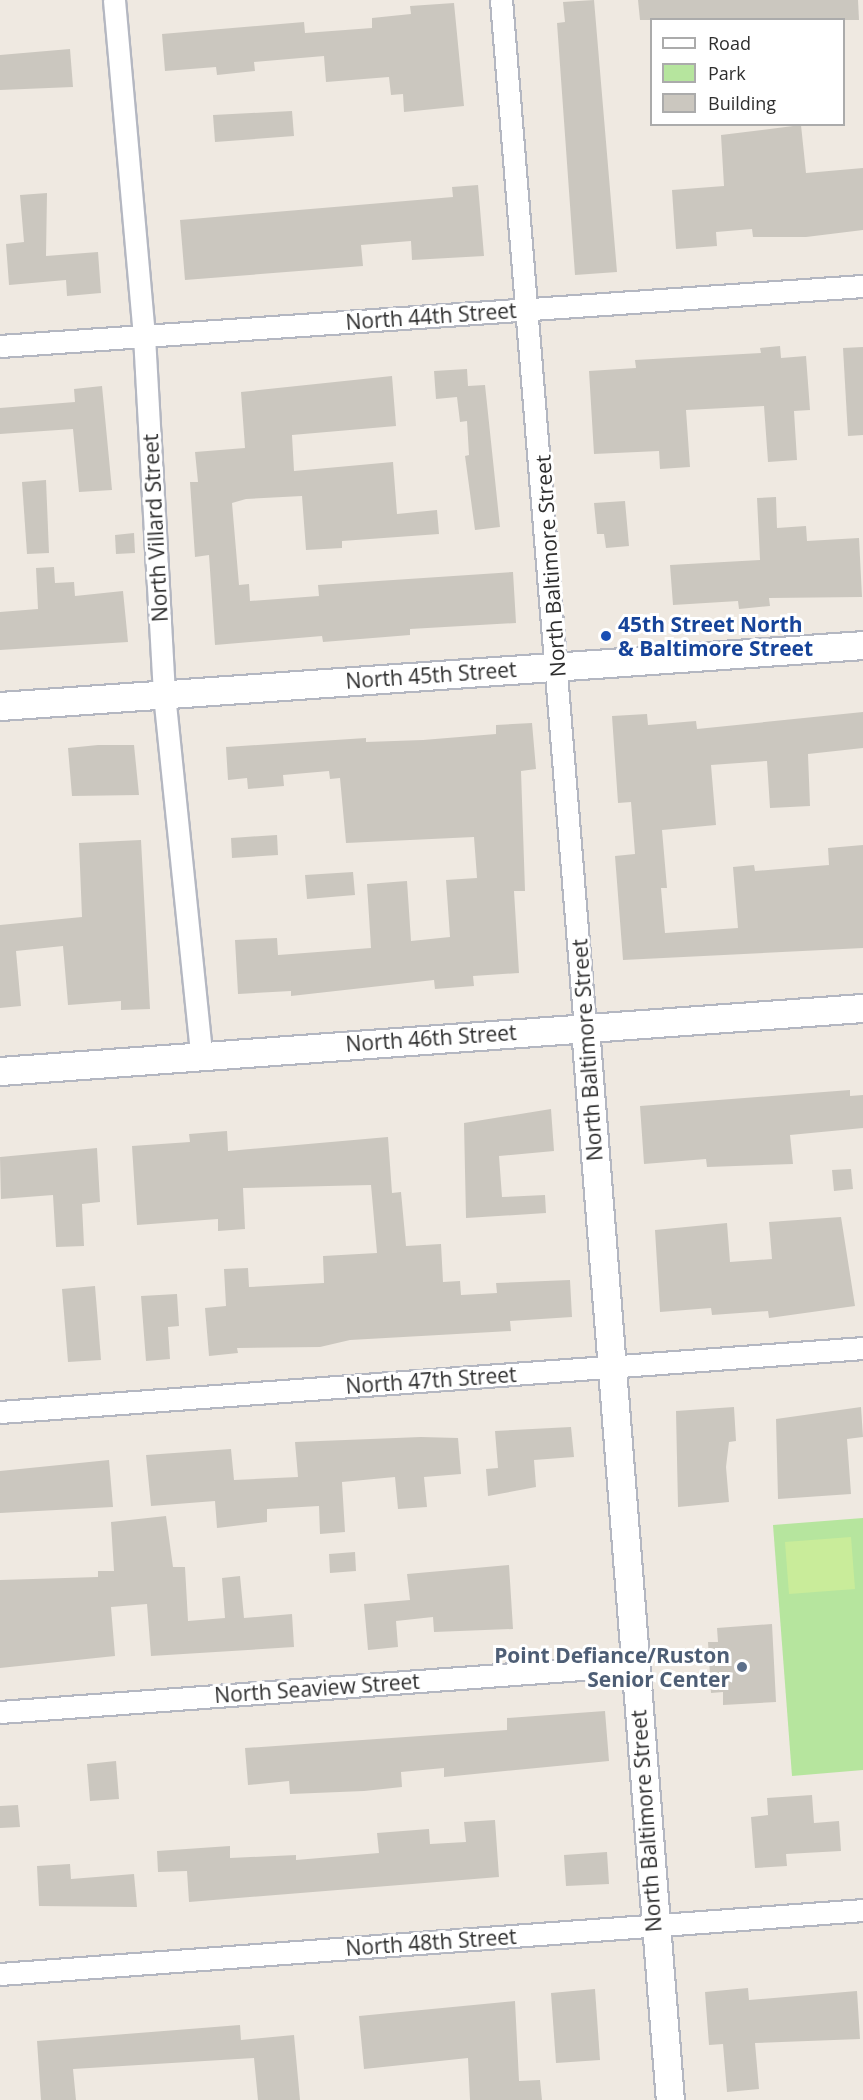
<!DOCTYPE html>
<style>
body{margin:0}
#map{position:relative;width:863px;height:2100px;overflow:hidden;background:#efe9e1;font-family:"Open Sans",sans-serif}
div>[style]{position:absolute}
.green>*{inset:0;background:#b6e59e}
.pitch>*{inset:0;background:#c9ec9a}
.building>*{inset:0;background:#cbc7bf}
.roads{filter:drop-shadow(2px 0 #b4b7c1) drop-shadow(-2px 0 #b4b7c1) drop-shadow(0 2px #b4b7c1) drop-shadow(0 -2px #b4b7c1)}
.minor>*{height:21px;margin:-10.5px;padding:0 10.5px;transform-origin:10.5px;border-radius:10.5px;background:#fff}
.tertiary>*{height:27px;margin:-13.5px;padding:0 13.5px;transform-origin:13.5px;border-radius:13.5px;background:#fff}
.dots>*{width:16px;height:16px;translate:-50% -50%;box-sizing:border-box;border:3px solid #fff;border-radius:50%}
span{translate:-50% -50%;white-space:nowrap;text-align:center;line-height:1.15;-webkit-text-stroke:6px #fff;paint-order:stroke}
.street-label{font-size:21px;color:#2e2e2e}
.transit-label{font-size:21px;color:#164399;font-weight:700}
.left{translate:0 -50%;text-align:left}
.service-label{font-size:21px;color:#4e5e75;font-weight:700}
.right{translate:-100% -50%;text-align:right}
.legend{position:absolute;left:650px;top:18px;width:195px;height:108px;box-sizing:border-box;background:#fff;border:2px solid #ababab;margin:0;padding:8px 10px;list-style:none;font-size:18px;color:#2e2e2e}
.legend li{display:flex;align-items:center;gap:12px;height:30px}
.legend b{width:30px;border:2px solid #ababab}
</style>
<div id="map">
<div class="green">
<i style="clip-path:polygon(863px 1518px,863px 1770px,792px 1776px,773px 1525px)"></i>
</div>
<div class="pitch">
<i style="clip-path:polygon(851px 1537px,855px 1589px,789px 1594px,785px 1542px)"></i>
</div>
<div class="building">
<i style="clip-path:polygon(594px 0,617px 272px,575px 275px,557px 23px,565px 22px,563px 2px)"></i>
<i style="clip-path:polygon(638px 0,858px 0,859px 20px,640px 20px)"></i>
<i style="clip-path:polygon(454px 3px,464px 106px,404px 112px,403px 94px,391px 95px,389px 77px,326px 82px,324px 56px,254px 62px,255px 71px,217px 75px,216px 67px,165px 71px,162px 34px,304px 22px,305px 33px,372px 28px,372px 18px,411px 14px,410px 6px)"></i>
<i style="clip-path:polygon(70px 49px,73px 87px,0 90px,0 55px)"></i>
<i style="clip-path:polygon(292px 111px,294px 136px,215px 142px,213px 115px)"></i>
<i style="clip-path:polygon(801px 125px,806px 173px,863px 168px,863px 230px,806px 237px,753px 237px,752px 229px,716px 232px,717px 246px,676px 249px,672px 190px,724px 186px,721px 135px)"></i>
<i style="clip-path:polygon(478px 185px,484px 256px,412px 260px,411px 241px,361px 245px,363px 266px,185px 280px,180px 220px,453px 197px,452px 187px)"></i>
<i style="clip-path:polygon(47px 193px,46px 256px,98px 252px,101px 293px,67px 296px,66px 280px,9px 285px,6px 244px,24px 242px,20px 195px)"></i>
<i style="clip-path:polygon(780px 346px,781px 358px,806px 356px,810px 410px,794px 411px,797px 460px,768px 462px,764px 406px,686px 410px,690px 467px,660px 469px,659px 451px,594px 454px,589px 371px,636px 368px,635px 360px,761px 353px,760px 348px)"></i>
<i style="clip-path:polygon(863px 347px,863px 435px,848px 436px,843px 348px)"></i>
<i style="clip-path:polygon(467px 369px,468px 386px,485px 385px,500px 527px,475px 530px,465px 456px,469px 455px,467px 421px,460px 422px,457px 397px,436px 399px,434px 371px)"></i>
<i style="clip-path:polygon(392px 376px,396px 426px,292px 435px,294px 471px,393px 462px,397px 514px,437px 510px,439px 534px,342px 541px,342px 548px,306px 550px,302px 496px,246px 499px,232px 503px,239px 585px,249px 584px,250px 601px,319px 596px,318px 585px,513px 572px,516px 623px,410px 629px,410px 635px,323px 642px,322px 636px,215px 645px,209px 555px,195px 557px,190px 482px,198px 482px,195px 452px,245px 448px,241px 392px)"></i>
<i style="clip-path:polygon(102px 386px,112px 490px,79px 492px,73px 429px,0 434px,0 408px,75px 402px,74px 389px)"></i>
<i style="clip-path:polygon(46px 480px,49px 553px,27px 554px,22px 482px)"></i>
<i style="clip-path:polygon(776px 497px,777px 528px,806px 526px,807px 541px,859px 538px,862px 597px,769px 598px,770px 606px,739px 609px,738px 601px,673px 605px,670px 565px,760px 560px,757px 498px)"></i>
<i style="clip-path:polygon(625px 501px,629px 546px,606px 548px,604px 534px,597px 534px,594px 503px)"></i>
<i style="clip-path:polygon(134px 533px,135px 553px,116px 554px,115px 535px)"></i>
<i style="clip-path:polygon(54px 567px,55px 583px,74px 582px,75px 596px,123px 591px,128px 642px,0 650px,0 612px,38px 609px,36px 568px)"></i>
<i style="clip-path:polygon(863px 712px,863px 748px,808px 754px,810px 806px,770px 808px,767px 761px,711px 765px,716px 825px,662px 830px,667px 888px,661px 888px,665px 933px,738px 928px,733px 867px,754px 865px,755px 871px,829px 865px,828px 848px,863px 845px,863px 948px,623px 960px,615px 856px,635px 854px,631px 802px,618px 803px,612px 716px,647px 714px,648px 725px,696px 721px,697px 729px)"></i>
<i style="clip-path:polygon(532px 723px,536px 769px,521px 771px,525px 891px,514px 891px,519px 973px,473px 976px,474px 986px,435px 989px,434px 980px,291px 996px,291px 991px,238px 994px,235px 940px,277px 938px,278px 955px,371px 948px,367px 884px,407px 881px,411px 941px,450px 937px,446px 880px,477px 878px,474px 837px,346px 843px,340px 778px,330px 779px,329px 771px,283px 775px,284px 786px,248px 789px,247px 778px,228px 780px,226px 747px,366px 738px,366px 742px,423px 740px,496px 734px,496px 725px)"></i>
<i style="clip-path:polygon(98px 745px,134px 745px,139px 795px,72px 796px,68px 748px)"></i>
<i style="clip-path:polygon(277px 835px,278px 855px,232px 858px,231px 838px)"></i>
<i style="clip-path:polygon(141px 840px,150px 1009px,121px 1010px,121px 1001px,68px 1005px,63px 946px,16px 951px,21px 1006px,0 1008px,0 925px,82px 917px,79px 843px)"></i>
<i style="clip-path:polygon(353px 872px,355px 895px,307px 899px,305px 875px)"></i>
<i style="clip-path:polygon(850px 1090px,850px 1096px,863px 1095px,863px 1128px,790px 1135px,793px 1164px,707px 1167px,706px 1159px,644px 1164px,640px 1106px)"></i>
<i style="clip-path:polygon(551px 1109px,554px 1151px,499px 1156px,502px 1197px,545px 1195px,546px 1213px,466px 1218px,464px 1123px)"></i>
<i style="clip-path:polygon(227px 1131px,228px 1151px,388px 1137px,392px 1193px,401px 1192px,406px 1246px,441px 1244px,443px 1282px,460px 1281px,461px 1295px,497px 1293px,496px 1283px,570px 1280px,572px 1317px,510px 1321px,511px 1331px,350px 1340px,320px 1347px,237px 1348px,238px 1353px,209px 1356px,205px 1308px,226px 1306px,224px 1269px,248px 1268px,249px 1287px,324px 1283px,323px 1256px,377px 1253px,371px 1185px,243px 1188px,245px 1229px,218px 1231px,218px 1219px,137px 1225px,132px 1146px,190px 1142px,189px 1134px)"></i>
<i style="clip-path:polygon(97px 1148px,100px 1202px,82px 1204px,84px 1246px,56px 1247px,53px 1195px,1px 1199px,0 1157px)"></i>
<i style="clip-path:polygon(851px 1169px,853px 1189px,834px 1191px,832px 1170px)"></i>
<i style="clip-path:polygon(841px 1217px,855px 1306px,769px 1318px,768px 1311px,712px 1315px,711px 1308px,660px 1312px,655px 1230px,727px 1223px,730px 1262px,772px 1259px,769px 1222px)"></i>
<i style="clip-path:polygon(95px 1286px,101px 1360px,68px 1362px,62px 1289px)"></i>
<i style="clip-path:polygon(177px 1294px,179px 1326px,168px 1327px,170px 1359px,146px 1361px,141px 1296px)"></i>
<i style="clip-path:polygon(734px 1407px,736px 1441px,729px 1442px,726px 1467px,729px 1502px,678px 1507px,676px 1411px)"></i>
<i style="clip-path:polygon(861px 1407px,863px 1437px,847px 1439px,851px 1494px,778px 1499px,776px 1419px)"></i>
<i style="clip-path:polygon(571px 1427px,574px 1457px,534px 1460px,536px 1487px,488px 1496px,486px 1469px,498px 1468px,495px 1431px)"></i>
<i style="clip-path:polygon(421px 1437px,458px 1438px,461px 1474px,424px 1477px,427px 1507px,398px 1509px,395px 1477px,342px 1482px,345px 1532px,320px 1534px,319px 1506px,267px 1509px,267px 1522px,217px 1528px,215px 1501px,151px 1506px,146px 1455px,231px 1449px,234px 1480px,298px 1477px,295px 1442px)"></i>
<i style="clip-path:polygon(109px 1460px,113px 1507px,0 1513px,0 1471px)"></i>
<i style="clip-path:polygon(166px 1516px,173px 1567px,185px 1567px,188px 1621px,225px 1618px,222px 1578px,240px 1576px,244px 1618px,292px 1614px,294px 1647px,151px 1656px,147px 1604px,111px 1607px,115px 1656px,0 1668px,0 1580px,98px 1577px,98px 1571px,114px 1571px,111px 1522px)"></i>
<i style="clip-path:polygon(355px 1552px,356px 1571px,330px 1573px,329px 1554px)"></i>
<i style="clip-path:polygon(509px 1565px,513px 1629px,434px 1632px,433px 1617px,396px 1621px,398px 1647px,368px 1650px,364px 1604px,410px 1600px,407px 1574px)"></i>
<i style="clip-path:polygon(772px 1624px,776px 1702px,723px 1705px,723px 1692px,711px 1693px,708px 1642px,718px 1642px,717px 1628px)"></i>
<i style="clip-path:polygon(605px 1711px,609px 1761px,444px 1777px,444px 1768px,401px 1772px,402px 1787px,364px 1791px,290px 1794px,289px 1781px,248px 1785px,245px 1748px,507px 1730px,507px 1718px)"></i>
<i style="clip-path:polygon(116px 1761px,119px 1799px,90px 1801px,87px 1764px)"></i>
<i style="clip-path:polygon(812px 1795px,814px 1823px,839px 1821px,841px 1851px,786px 1854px,787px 1866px,755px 1868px,751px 1817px,768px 1815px,767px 1798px)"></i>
<i style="clip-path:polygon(18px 1805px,20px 1827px,0 1828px,0 1806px)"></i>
<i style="clip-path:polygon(495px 1820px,499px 1877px,189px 1902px,187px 1871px,158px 1872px,157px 1851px,230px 1846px,230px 1858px,296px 1855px,296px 1860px,379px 1853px,377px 1833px,429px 1829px,430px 1844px,466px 1842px,464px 1822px)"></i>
<i style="clip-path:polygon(607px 1852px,609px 1884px,566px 1886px,564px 1855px)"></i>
<i style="clip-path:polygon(70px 1864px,71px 1879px,134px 1874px,137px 1907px,39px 1906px,37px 1866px)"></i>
<i style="clip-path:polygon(748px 1988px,749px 2000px,857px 1991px,860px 2039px,755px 2043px,759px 2089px,727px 2092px,723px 2044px,709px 2045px,705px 1992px)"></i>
<i style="clip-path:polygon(595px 1989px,600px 2060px,556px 2063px,551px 1993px)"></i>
<i style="clip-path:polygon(515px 2001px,519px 2081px,540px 2080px,542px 2100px,470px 2100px,468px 2058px,364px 2069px,359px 2016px)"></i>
<i style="clip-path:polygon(240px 2025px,241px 2040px,294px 2035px,300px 2100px,258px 2100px,254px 2058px,73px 2069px,76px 2100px,41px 2100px,37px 2041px)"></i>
</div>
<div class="roads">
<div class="minor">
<i style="left:114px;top:0;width:337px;rotate:84.9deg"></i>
<i style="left:144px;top:336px;width:359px;rotate:86.8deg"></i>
<i style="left:164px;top:694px;width:362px;rotate:84.1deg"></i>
<i style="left:501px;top:0;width:1031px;rotate:85.33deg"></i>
<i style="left:0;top:346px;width:865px;rotate:-3.98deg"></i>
<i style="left:0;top:1412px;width:865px;rotate:-4.24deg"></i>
<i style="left:0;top:1712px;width:637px;rotate:-4.23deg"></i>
<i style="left:0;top:1974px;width:865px;rotate:-4.24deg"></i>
</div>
<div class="tertiary">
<i style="left:0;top:706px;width:865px;rotate:-4.04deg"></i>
<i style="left:585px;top:1028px;width:1075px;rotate:85.47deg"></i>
<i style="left:0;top:1071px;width:865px;rotate:-4.18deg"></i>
</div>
</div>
<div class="dots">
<i style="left:606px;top:636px;background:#1a4fb4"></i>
<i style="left:742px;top:1667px;background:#5c6f8a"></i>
</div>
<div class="street-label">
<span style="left:431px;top:316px;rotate:-4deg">North 44th Street</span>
<span style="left:155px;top:528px;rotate:-93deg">North Villard Street</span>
<span style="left:550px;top:566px;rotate:-94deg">North Baltimore Street</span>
<span style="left:431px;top:675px;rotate:-4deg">North 45th Street</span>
<span style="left:431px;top:1038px;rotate:-4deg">North 46th Street</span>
<span style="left:587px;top:1050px;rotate:-94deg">North Baltimore Street</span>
<span style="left:431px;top:1380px;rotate:-4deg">North 47th Street</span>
<span style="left:317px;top:1688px;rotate:-4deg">North Seaview Street</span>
<span style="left:646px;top:1821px;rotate:-94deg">North Baltimore Street</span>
<span style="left:431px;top:1942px;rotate:-4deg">North 48th Street</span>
</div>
<div class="transit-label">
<span class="left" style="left:618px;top:636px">45th Street North<br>&amp; Baltimore Street</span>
</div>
<div class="service-label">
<span class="right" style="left:730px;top:1667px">Point Defiance/Ruston<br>Senior Center</span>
</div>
<ul class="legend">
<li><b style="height:8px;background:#fff"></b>Road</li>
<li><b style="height:16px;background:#b6e59e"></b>Park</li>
<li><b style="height:16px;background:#cbc7bf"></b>Building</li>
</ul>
</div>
